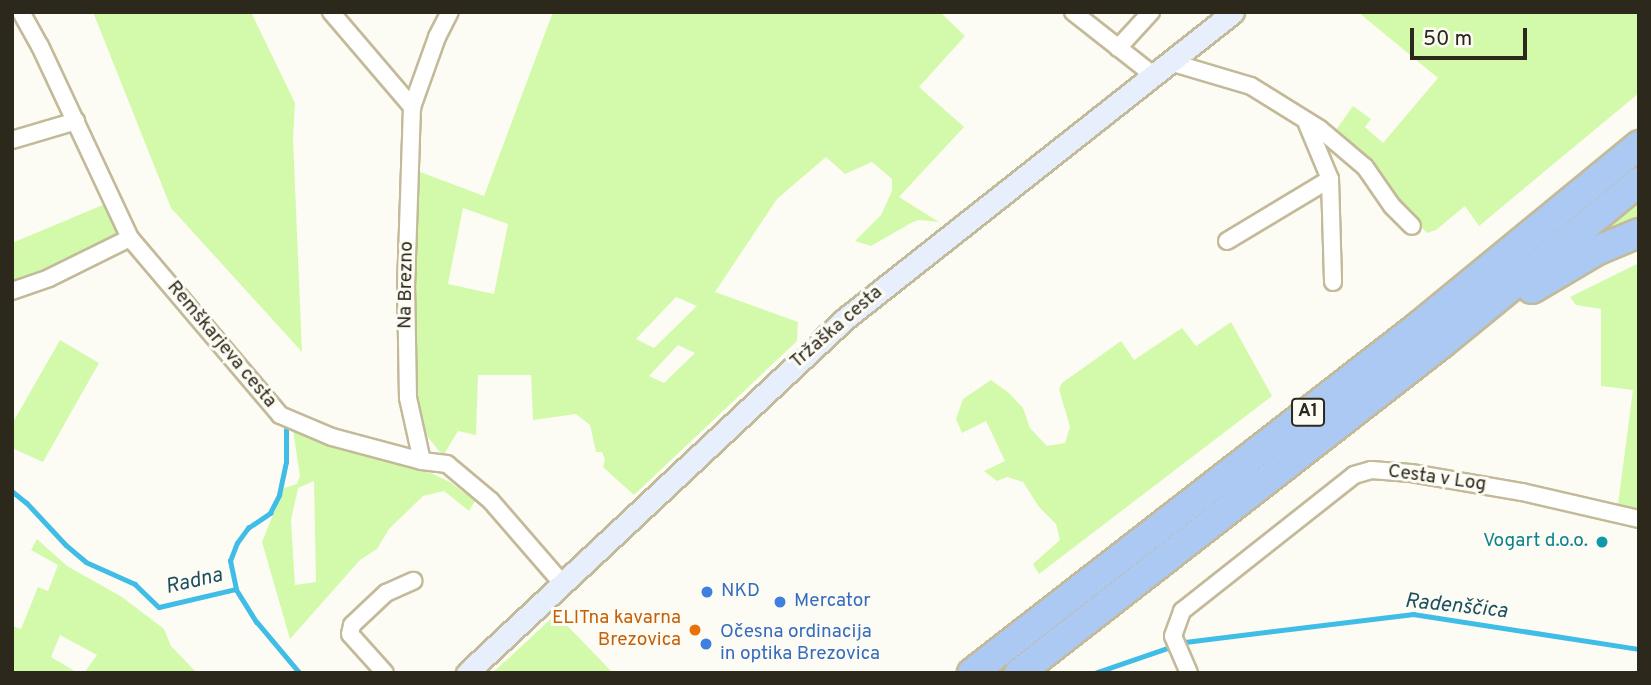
<!DOCTYPE html>
<meta charset="utf-8">
<style>
body{margin:0}
#map{position:relative;width:1651px;height:685px;overflow:hidden;background:#fdfcf4;font-family:Overpass,sans-serif}
div>[style]{position:absolute}
.green>*{inset:0;background:#d3faaa}
.stream>*{height:4.5px;margin:-2.25px;padding:0 2.25px;transform-origin:2.25px;border-radius:2.25px;background:#40bde7}
.roads{filter:drop-shadow(2px 0 #c3ba99) drop-shadow(-2px 0 #c3ba99) drop-shadow(0 2px #c3ba99) drop-shadow(0 -2px #c3ba99)}
.minor>*{height:16px;margin:-8px;padding:0 8px;transform-origin:8px;border-radius:8px;background:#fff}
.secondary>*{height:21px;margin:-10.5px;padding:0 10.5px;transform-origin:10.5px;border-radius:10.5px;background:#e6effb}
.motorway>*{height:28px;margin:-14px;padding:0 14px;transform-origin:14px;border-radius:14px;background:#abc9f2}
.dots>*{width:19px;height:19px;translate:-50% -50%;box-sizing:border-box;border:4px solid #fdfcf4;border-radius:50%}
span{translate:-50% -50%;white-space:nowrap;text-align:center;line-height:1.15;-webkit-text-stroke:6px #fdfcf4;paint-order:stroke}
.shield-label span{padding:2px 5px;background:#fdfcf4;border:2px solid;border-radius:5px;-webkit-text-stroke-width:0}
.shield-label{font-size:18px;color:#2c281b;font-weight:700}
.street-label{font-size:19px;color:#2c281b}
.culture-label{font-size:19px;color:#0d838f}
.right{translate:-100% -50%;text-align:right}
.shop-label{font-size:19px;color:#366cbe}
.left{translate:0 -50%;text-align:left}
.food-label{font-size:19px;color:#c56008}
.water-label{font-size:21px;color:#1c4f60;font-style:italic}
.frame{position:absolute;inset:0;border:14px solid #2c281b;pointer-events:none}
.scale{position:absolute;left:1410px;top:28px;width:117px;height:32px;box-sizing:border-box;border:4px solid #2c281b;border-top:0;padding-left:9px;font-size:21px;line-height:24px;white-space:nowrap;color:#2c281b;-webkit-text-stroke:5px #fdfcf4;paint-order:stroke}
</style>
<div id="map">
<div class="green">
<i style="clip-path:polygon(93px 12px,251px 12px,295px 103px,293px 138px,302px 352px,171px 208px)"></i>
<i style="clip-path:polygon(evenodd,553px 12px,940px 12px,965px 36px,919px 87px,964px 127px,899px 197px,939px 222px,919px 220px,911px 223px,871px 246px,855px 241px,881px 215px,892px 191px,892px 179px,872px 162px,845px 174px,826px 157px,777px 199px,715px 292px,798px 322px,797px 341px,634px 495px,603px 467px,605px 459px,602px 452px,596px 452px,590px 425px,576px 414px,533px 420px,531px 375px,478px 375px,476px 435px,458px 431px,443px 456px,419px 426px,412px 344px,415px 170px,484px 196px,553px 12px,463px 208px,508px 224px,494px 294px,448px 284px,463px 208px,553px 12px,676px 297px,697px 306px,654px 348px,636px 339px,676px 297px,553px 12px,678px 345px,695px 353px,664px 383px,649px 376px,678px 345px)"></i>
<i style="clip-path:polygon(1358px 12px,1639px 12px,1639px 93px,1479px 226px,1465px 206px,1436px 230px,1427px 233px,1333px 134px,1353px 106px,1371px 119px,1365px 127px,1383px 143px,1438px 78px)"></i>
<i style="clip-path:polygon(1639px 198px,1639px 221px,1609px 230px,1606px 228px)"></i>
<i style="clip-path:polygon(105px 204px,119px 233px,86px 254px,12px 284px,12px 243px)"></i>
<i style="clip-path:polygon(1639px 263px,1639px 514px,1620px 509px,1618px 504px,1633px 390px,1601px 386px,1601px 309px,1576px 305px,1570px 297px)"></i>
<i style="clip-path:polygon(1231px 322px,1272px 396px,1039px 574px,1033px 564px,1060px 540px,1056px 524px,1039px 507px,1023px 482px,1007px 477px,997px 481px,984px 471px,1005px 461px,986px 421px,962px 433px,956px 419px,963px 399px,991px 380px,1009px 393px,1023px 408px,1030px 428px,1047px 446px,1065px 443px,1070px 427px,1059px 389px,1062px 383px,1121px 341px,1134px 360px,1182px 328px,1196px 346px)"></i>
<i style="clip-path:polygon(60px 340px,99px 363px,43px 462px,12px 448px,12px 424px)"></i>
<i style="clip-path:polygon(evenodd,293px 430px,431px 473px,450px 482px,475px 501px,469px 511px,444px 491px,423px 496px,389px 529px,377px 549px,360px 560px,290px 639px,262px 542px,284px 488px,297px 484px,300px 476px,293px 430px,314px 481px,316px 582px,295px 585px,291px 520px,298px 488px,314px 481px)"></i>
<i style="clip-path:polygon(37px 539px,67px 566px,122px 597px,164px 629px,171px 646px,195px 671px,84px 673px,97px 655px,60px 635px,51px 657px,78px 673px,12px 673px,12px 626px,21px 629px,38px 587px,48px 591px,58px 565px,31px 550px)"></i>
<i style="clip-path:polygon(556px 614px,613px 673px,492px 673px,510px 657px)"></i>
</div>
<div class="stream">
<i style="left:12px;top:491px;width:19px;rotate:39deg"></i>
<i style="left:27px;top:503px;width:57px;rotate:47.1deg"></i>
<i style="left:66px;top:545px;width:26px;rotate:40deg"></i>
<i style="left:86px;top:562px;width:54px;rotate:24.2deg"></i>
<i style="left:135px;top:584px;width:33px;rotate:44deg"></i>
<i style="left:159px;top:607px;width:79px;rotate:-13.2deg"></i>
<i style="left:236px;top:589px;width:39px;rotate:58deg"></i>
<i style="left:257px;top:622px;width:67px;rotate:49.9deg"></i>
<i style="left:236px;top:589px;width:29px;rotate:-102deg"></i>
<i style="left:230px;top:561px;width:19px;rotate:-69deg"></i>
<i style="left:237px;top:543px;width:19px;rotate:-54deg"></i>
<i style="left:248px;top:528px;width:27px;rotate:-34deg"></i>
<i style="left:270px;top:513px;width:20px;rotate:-63deg"></i>
<i style="left:279px;top:495px;width:34px;rotate:-78deg"></i>
<i style="left:286px;top:462px;width:32px;rotate:-90deg"></i>
<i style="left:1095px;top:673px;width:95px;rotate:-19deg"></i>
<i style="left:1185px;top:642px;width:230px;rotate:-7deg"></i>
<i style="left:1413px;top:614px;width:229px;rotate:8.8deg"></i>
</div>
<div class="roads">
<div class="minor">
<i style="left:21px;top:12px;width:39px;rotate:61deg"></i>
<i style="left:40px;top:46px;width:212px;rotate:64.9deg"></i>
<i style="left:130px;top:238px;width:232px;rotate:49.7deg"></i>
<i style="left:280px;top:415px;width:56px;rotate:22.9deg"></i>
<i style="left:332px;top:437px;width:93px;rotate:14.9deg"></i>
<i style="left:422px;top:461px;width:25px;rotate:7deg"></i>
<i style="left:447px;top:464px;width:57px;rotate:40.1deg"></i>
<i style="left:491px;top:501px;width:108px;rotate:49.1deg"></i>
<i style="left:331px;top:12px;width:125px;rotate:49.5deg"></i>
<i style="left:1073px;top:12px;width:102px;rotate:38.2deg"></i>
<i style="left:1118px;top:48px;width:49px;rotate:-47.5deg"></i>
<i style="left:1170px;top:62px;width:84px;rotate:16.5deg"></i>
<i style="left:1251px;top:86px;width:81px;rotate:31.9deg"></i>
<i style="left:1320px;top:129px;width:59px;rotate:40.2deg"></i>
<i style="left:1365px;top:167px;width:47px;rotate:55.3deg"></i>
<i style="left:1392px;top:206px;width:28px;rotate:45deg"></i>
<i style="left:1307px;top:124px;width:60px;rotate:67.3deg"></i>
<i style="left:1330px;top:179px;width:103px;rotate:88.3deg"></i>
<i style="left:12px;top:140px;width:67px;rotate:-16.5deg"></i>
<i style="left:1227px;top:241px;width:120px;rotate:-31deg"></i>
<i style="left:12px;top:291px;width:39px;rotate:-19deg"></i>
<i style="left:49px;top:278px;width:90px;rotate:-26.3deg"></i>
<i style="left:422px;top:461px;width:65px;rotate:-102.5deg"></i>
<i style="left:408px;top:398px;width:110px;rotate:-91deg"></i>
<i style="left:406px;top:288px;width:181px;rotate:-88.1deg"></i>
<i style="left:412px;top:107px;width:74px;rotate:-70.3deg"></i>
<i style="left:437px;top:37px;width:28px;rotate:-63deg"></i>
<i style="left:385px;top:673px;width:52px;rotate:-131.9deg"></i>
<i style="left:350px;top:634px;width:9px;rotate:-77deg"></i>
<i style="left:352px;top:625px;width:47px;rotate:-43.3deg"></i>
<i style="left:386px;top:593px;width:30px;rotate:-24deg"></i>
<i style="left:1189px;top:673px;width:40px;rotate:-113.4deg"></i>
<i style="left:1173px;top:636px;width:27px;rotate:-70deg"></i>
<i style="left:1182px;top:611px;width:219px;rotate:-38.3deg"></i>
<i style="left:1354px;top:475px;width:18px;rotate:-16deg"></i>
<i style="left:1371px;top:470px;width:40px;rotate:4.3deg"></i>
<i style="left:1411px;top:473px;width:113px;rotate:9.7deg"></i>
<i style="left:1522px;top:492px;width:120px;rotate:13deg"></i>
</div>
<div class="secondary">
<i style="left:467px;top:673px;width:519px;rotate:-43.13deg"></i>
<i style="left:846px;top:318px;width:493px;rotate:-38.3deg"></i>
</div>
<div class="motorway">
<i style="left:1532px;top:289px;width:77px;rotate:-30.6deg"></i>
<i style="left:1598px;top:250px;width:44px;rotate:-22.5deg"></i>
<i style="left:972px;top:673px;width:566px;rotate:-37.82deg"></i>
<i style="left:1419px;top:326px;width:285px;rotate:-39.4deg"></i>
<i style="left:1019px;top:673px;width:535px;rotate:-37.94deg"></i>
<i style="left:1441px;top:344px;width:256px;rotate:-39.3deg"></i>
</div>
</div>
<div class="dots">
<i style="left:1602px;top:542px;background:#0f9aa8"></i>
<i style="left:707px;top:592px;background:#3f7fe0"></i>
<i style="left:780px;top:602px;background:#3f7fe0"></i>
<i style="left:695px;top:630px;background:#e8710a"></i>
<i style="left:706px;top:644px;background:#3f7fe0"></i>
</div>
<div class="shield-label">
<span style="left:1308px;top:412px">A1</span>
</div>
<div class="street-label">
<span style="left:407px;top:285px;rotate:-89deg">Na Brezno</span>
<span style="left:837px;top:328px;rotate:-41deg">Tržaška cesta</span>
<span style="left:221px;top:345px;rotate:50deg">Remškarjeva cesta</span>
<span style="left:1437px;top:479px;rotate:8deg">Cesta v Log</span>
</div>
<div class="culture-label">
<span class="right" style="left:1588px;top:542px">Vogart d.o.o.</span>
</div>
<div class="shop-label">
<span class="left" style="left:721px;top:592px">NKD</span>
<span class="left" style="left:794px;top:602px">Mercator</span>
<span class="left" style="left:720px;top:644px">Očesna ordinacija<br>in optika Brezovica</span>
</div>
<div class="food-label">
<span class="right" style="left:681px;top:630px">ELITna kavarna<br>Brezovica</span>
</div>
<div class="water-label">
<span style="left:194px;top:582px;rotate:-13deg">Radna</span>
<span style="left:1456px;top:607px;rotate:6deg">Radenščica</span>
</div>
<div class="frame"></div>
<div class="scale">50 m</div>
</div>
